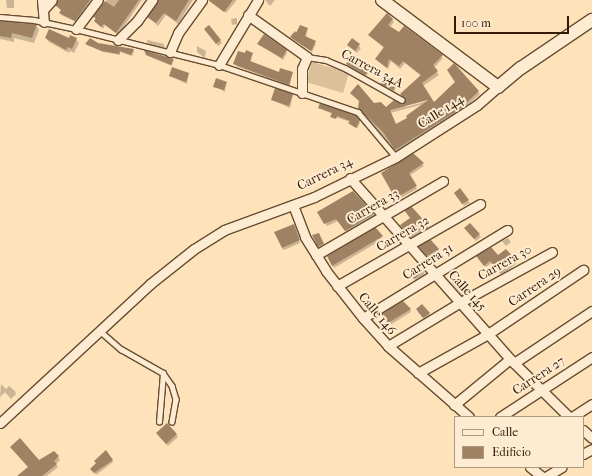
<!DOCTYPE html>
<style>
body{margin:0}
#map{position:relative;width:592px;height:476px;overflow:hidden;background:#fee2b9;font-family:"IM FELL French Canon",serif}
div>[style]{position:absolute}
.green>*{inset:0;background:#dcc09a}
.shadow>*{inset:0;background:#0003}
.building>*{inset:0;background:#9e8263}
.roads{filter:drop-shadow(1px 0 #674d32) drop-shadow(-1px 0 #674d32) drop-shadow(0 1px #674d32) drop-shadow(0 -1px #674d32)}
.lane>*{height:4.5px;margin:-2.25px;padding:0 2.25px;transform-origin:2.25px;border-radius:2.25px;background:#feecd2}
.street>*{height:9px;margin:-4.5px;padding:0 4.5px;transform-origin:4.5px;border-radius:4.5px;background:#feecd2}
.secondary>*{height:12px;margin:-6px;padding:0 6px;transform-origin:6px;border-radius:6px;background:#feecd2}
span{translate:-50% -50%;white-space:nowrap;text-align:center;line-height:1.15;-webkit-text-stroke:4px #feecd2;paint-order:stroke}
.street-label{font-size:13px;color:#351b05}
.legend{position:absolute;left:454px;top:416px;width:130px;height:52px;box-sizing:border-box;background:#feecd2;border:1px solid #ae9880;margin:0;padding:5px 7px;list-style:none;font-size:12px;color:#351b05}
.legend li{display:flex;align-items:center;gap:8px;height:20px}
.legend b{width:20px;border:1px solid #ae9880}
.scale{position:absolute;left:454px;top:16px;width:115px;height:18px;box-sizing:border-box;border:2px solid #351b05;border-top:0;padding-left:5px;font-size:12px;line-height:14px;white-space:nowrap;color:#351b05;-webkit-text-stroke:3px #feecd2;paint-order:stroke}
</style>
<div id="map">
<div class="green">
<i style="clip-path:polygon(312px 62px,349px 73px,343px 93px,306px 82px)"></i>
</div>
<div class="shadow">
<i style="clip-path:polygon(6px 0,14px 0,14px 8px,7px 8px)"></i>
<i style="clip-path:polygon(57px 0,91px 0,76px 22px,61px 15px,62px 10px,56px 5px)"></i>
<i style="clip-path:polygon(107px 0,142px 0,118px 35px,105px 25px,103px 29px,95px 21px,95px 17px)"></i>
<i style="clip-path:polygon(159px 0,193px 0,178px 24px,166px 15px,158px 26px,148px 17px)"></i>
<i style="clip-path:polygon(209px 0,237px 0,226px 13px)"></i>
<i style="clip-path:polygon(265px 0,275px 0,270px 6px)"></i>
<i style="clip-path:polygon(237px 18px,237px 24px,232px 25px,231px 19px)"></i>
<i style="clip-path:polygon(evenodd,392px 19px,394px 22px,390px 27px,443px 58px,434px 68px,439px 75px,423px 86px,405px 107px,432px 100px,433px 103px,478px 92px,480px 94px,461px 112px,397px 152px,361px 111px,374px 105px,386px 108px,394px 101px,405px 104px,406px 100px,401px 95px,421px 76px,405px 63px,400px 69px,391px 61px,388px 69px,376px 59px,384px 48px,369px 35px,392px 19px,424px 104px,409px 118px,396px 125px,390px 113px,424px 104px)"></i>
<i style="clip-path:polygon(0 22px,36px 25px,39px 30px,34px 43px,14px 38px,14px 42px,0 39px)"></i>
<i style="clip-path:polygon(209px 26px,222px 43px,218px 46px,207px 31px)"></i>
<i style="clip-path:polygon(307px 29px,306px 38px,316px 44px,312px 52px,291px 38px)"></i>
<i style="clip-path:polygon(46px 38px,76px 39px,79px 43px,74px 53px,70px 51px,69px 53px,49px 42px)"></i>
<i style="clip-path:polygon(147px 40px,164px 44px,165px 49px,148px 45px)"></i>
<i style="clip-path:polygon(352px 40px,361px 48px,357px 53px,348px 45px)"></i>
<i style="clip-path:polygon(87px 42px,133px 50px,134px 51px,132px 56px,120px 52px,120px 55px,103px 52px,87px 45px)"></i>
<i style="clip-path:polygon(259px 44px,286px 51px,287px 53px,283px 60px)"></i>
<i style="clip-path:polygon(197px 46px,206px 51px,205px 58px,197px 52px)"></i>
<i style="clip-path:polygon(145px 51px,173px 60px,172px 66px,146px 55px)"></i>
<i style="clip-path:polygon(239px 52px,252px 54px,251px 62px,280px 73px,292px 73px,290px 86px,236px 66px)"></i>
<i style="clip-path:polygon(347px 65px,370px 68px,371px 70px,366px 76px)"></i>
<i style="clip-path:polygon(189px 73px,187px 84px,170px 76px)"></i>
<i style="clip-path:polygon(385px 78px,397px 85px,394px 92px,383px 86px)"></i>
<i style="clip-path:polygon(226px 82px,225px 92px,214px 86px)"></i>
<i style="clip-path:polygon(293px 95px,290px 108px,272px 100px)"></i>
<i style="clip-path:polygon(319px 108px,359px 121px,360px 123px,357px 129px,351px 122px,332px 116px,333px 114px)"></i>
<i style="clip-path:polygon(413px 155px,424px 166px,409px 176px,417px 189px,397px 200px,383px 173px)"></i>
<i style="clip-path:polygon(460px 190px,470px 203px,464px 206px,456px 195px)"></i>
<i style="clip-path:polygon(353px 192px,375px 217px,347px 233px,338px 221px,327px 226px,318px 212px)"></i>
<i style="clip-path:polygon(411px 208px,429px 228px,412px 238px,401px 226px,411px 219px)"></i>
<i style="clip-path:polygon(470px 225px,481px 237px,476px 241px,467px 231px)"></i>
<i style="clip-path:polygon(295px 228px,300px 243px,284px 250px,282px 248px)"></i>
<i style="clip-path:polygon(375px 229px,383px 239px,334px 268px,328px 256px)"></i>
<i style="clip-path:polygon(508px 238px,511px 242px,506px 246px,502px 241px)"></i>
<i style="clip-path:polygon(421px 249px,438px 249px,439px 252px,429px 258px)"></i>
<i style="clip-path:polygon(498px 256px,515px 260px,517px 263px,502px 275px,492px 263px,486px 267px,479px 259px)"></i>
<i style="clip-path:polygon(419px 266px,425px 274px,416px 281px,412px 275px)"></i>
<i style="clip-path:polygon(454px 281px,465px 293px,462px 295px,452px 283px)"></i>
<i style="clip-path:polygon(421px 305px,431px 316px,425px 320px,418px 312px)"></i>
<i style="clip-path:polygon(410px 309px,411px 312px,390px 325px,383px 317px)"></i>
<i style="clip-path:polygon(1px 384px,6px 389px,9px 386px,15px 391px,16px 394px,11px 399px,5px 392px,0 397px)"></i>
<i style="clip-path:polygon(176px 434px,178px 437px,168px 446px,159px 436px)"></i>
<i style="clip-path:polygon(58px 457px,60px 460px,56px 464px,58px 467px,47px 476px,18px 476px,39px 462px)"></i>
<i style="clip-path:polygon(112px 460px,113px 462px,96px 475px,93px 471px)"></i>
</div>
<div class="building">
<i style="clip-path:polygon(58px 0,90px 0,75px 21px,59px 13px,61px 10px,55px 5px)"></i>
<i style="clip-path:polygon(119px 0,139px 0,116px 33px,104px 24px,101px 27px,94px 21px,96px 18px,93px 17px,105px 1px,114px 7px)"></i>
<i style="clip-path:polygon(158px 0,189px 0,176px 21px,164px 13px,156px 23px,147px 17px)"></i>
<i style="clip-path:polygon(208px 0,233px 0,224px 12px)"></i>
<i style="clip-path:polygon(evenodd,387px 13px,393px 19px,388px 25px,399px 32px,404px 26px,443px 55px,433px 65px,438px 71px,422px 83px,434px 102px,455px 82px,447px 70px,454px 63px,479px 91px,460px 109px,395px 150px,383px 132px,358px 108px,359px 101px,350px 93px,358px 84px,374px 103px,381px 102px,386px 107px,394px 100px,402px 104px,405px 98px,400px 94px,421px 75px,403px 61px,399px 66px,389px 59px,387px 68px,375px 59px,384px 47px,368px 35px,387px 13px,428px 100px,406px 116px,407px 118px,396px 124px,390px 110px,428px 100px)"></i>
<i style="clip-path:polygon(0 21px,33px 24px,37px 24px,32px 38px,12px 33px,11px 38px,0 36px)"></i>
<i style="clip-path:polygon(209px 25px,221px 40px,216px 44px,204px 29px)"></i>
<i style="clip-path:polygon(300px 25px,308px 28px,305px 36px,316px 41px,311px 51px,290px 37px,295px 31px,296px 33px)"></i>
<i style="clip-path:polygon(49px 29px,69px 38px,70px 35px,77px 38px,72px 49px,68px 47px,66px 50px,45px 38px)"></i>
<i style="clip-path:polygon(264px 34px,287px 50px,282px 58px,257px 44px)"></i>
<i style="clip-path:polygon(90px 38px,98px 43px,134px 49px,131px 55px,120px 51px,119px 54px,102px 51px,85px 44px)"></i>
<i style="clip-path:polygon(352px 38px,360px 44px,355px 51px,347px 45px)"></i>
<i style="clip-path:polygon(144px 50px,174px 59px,171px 65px,146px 55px)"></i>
<i style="clip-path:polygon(246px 50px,253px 53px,250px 61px,279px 72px,280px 68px,293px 72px,289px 85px,233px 64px,238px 51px,245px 53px)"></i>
<i style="clip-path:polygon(353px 55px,371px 68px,365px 75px,346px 64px)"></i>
<i style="clip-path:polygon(172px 67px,189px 73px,186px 82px,169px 76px)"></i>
<i style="clip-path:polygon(384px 76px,397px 84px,393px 90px,380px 84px)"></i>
<i style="clip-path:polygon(216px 78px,227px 82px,224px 90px,213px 87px)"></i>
<i style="clip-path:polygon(275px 88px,293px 94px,289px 106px,271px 100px)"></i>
<i style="clip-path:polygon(320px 103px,356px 115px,360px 120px,356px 128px,348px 123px,350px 121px,337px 116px,336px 119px,330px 117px,332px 113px,318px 108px)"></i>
<i style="clip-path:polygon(413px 153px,424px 163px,409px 173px,417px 186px,395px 198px,381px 173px)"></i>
<i style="clip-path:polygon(460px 188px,469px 200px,462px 204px,454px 193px)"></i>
<i style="clip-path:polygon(353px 191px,374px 214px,345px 231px,336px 219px,324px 224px,317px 212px)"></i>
<i style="clip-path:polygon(411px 206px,428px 225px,410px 236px,400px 225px,410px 218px,404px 210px)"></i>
<i style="clip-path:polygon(470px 223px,480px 234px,474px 239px,464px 228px)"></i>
<i style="clip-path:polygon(294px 224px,300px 240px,282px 248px,274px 232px)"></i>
<i style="clip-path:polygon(375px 227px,383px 236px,332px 266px,327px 256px)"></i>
<i style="clip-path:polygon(319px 233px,324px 244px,318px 247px,312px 235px)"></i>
<i style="clip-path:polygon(430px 239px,439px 249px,427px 256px,418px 246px)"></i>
<i style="clip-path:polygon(491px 247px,498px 255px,506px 249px,516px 260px,500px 273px,490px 261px,484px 266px,476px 256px)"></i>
<i style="clip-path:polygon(419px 265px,424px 271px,414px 279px,410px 273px)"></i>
<i style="clip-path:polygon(403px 301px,411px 309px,388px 323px,381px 314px)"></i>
<i style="clip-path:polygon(422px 304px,430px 313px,423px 318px,416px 309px)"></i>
<i style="clip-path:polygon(167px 423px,177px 434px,166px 444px,156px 433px)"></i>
<i style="clip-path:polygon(20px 438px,39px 460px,54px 451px,59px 456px,54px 461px,57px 464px,42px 476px,17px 476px,28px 467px,10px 447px)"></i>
<i style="clip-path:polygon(106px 450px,113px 460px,94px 473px,90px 469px,96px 463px,94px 461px)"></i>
</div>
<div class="roads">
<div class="lane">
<i style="left:0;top:17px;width:34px;rotate:5deg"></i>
<i style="left:34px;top:20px;width:43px;rotate:12.1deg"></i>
<i style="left:76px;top:29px;width:147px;rotate:14.1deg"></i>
<i style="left:219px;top:65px;width:147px;rotate:18.7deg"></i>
<i style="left:358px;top:112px;width:59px;rotate:49.8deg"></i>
<i style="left:307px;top:57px;width:19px;rotate:9deg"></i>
<i style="left:326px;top:60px;width:21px;rotate:23deg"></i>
<i style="left:345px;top:68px;width:65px;rotate:29.3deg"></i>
<i style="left:100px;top:331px;width:28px;rotate:41deg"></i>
<i style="left:121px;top:349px;width:48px;rotate:29.7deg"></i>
<i style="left:163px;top:373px;width:16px;rotate:55deg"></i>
<i style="left:172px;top:386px;width:14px;rotate:73deg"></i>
<i style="left:176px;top:399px;width:23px;rotate:100deg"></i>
<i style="left:159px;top:422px;width:49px;rotate:-85.3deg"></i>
</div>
<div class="street">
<i style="left:42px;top:0;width:22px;rotate:85deg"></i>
<i style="left:43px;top:10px;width:13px;rotate:-48deg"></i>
<i style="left:248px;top:15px;width:72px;rotate:35.4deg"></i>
<i style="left:307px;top:57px;width:13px;rotate:113deg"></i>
<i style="left:302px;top:69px;width:24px;rotate:90deg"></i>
<i style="left:76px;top:29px;width:36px;rotate:-53deg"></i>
<i style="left:118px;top:40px;width:27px;rotate:-45deg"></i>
<i style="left:137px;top:21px;width:26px;rotate:-54deg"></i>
<i style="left:170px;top:52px;width:21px;rotate:-67deg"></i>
<i style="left:178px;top:33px;width:41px;rotate:-54deg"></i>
<i style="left:219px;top:65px;width:76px;rotate:-59deg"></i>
<i style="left:350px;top:178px;width:242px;rotate:48.5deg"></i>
<i style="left:510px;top:359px;width:83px;rotate:44.5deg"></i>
<i style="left:293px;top:205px;width:34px;rotate:69deg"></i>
<i style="left:305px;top:237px;width:40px;rotate:58deg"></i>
<i style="left:326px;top:271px;width:60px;rotate:51.8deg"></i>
<i style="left:363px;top:318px;width:38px;rotate:48deg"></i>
<i style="left:388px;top:346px;width:108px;rotate:41.2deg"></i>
<i style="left:316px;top:255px;width:147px;rotate:-30.2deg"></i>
<i style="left:337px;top:286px;width:165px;rotate:-29.8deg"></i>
<i style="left:363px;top:318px;width:169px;rotate:-31.4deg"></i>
<i style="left:388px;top:346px;width:83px;rotate:-31.2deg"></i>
<i style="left:459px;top:303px;width:106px;rotate:-28.7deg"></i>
<i style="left:514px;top:363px;width:94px;rotate:-33.7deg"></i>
<i style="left:418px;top:373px;width:80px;rotate:-29.1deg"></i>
<i style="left:488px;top:334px;width:115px;rotate:-34deg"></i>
<i style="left:454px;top:405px;width:72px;rotate:-39.4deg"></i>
<i style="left:500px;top:417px;width:110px;rotate:-33.1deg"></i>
<i style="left:572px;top:417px;width:24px;rotate:-33deg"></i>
<i style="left:0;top:423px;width:205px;rotate:-42.8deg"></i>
<i style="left:150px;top:284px;width:56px;rotate:-38.5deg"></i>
<i style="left:194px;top:249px;width:36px;rotate:-32deg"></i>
<i style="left:224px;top:230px;width:96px;rotate:-20.1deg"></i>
<i style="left:314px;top:197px;width:91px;rotate:-26deg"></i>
<i style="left:396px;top:157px;width:96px;rotate:-32.7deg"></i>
<i style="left:477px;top:105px;width:28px;rotate:-41deg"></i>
<i style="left:583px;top:430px;width:12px;rotate:42deg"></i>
<i style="left:583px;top:454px;width:10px;rotate:-29deg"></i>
<i style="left:530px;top:467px;width:14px;rotate:39deg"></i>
<i style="left:547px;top:476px;width:17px;rotate:-31deg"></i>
</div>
<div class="secondary">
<i style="left:382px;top:0;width:145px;rotate:36.9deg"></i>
<i style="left:498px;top:87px;width:30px;rotate:-40deg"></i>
<i style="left:521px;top:68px;width:86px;rotate:-34.1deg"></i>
</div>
</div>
<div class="street-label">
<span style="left:372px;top:69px;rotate:28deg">Carrera 34A</span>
<span style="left:441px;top:112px;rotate:-32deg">Calle 144</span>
<span style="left:325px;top:174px;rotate:-26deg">Carrera 34</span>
<span style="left:373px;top:207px;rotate:-30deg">Carrera 33</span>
<span style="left:403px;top:234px;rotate:-30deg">Carrera 32</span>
<span style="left:428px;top:262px;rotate:-32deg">Carrera 31</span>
<span style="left:505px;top:263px;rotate:-29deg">Carrera 30</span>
<span style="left:535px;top:287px;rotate:-34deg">Carrera 29</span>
<span style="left:467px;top:291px;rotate:48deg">Calle 145</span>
<span style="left:377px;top:314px;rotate:50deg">Calle 146</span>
<span style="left:539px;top:376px;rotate:-33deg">Carrera 27</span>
</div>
<ul class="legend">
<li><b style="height:5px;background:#feecd2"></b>Calle</li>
<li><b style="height:11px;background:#9e8263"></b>Edificio</li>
</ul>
<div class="scale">100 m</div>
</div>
